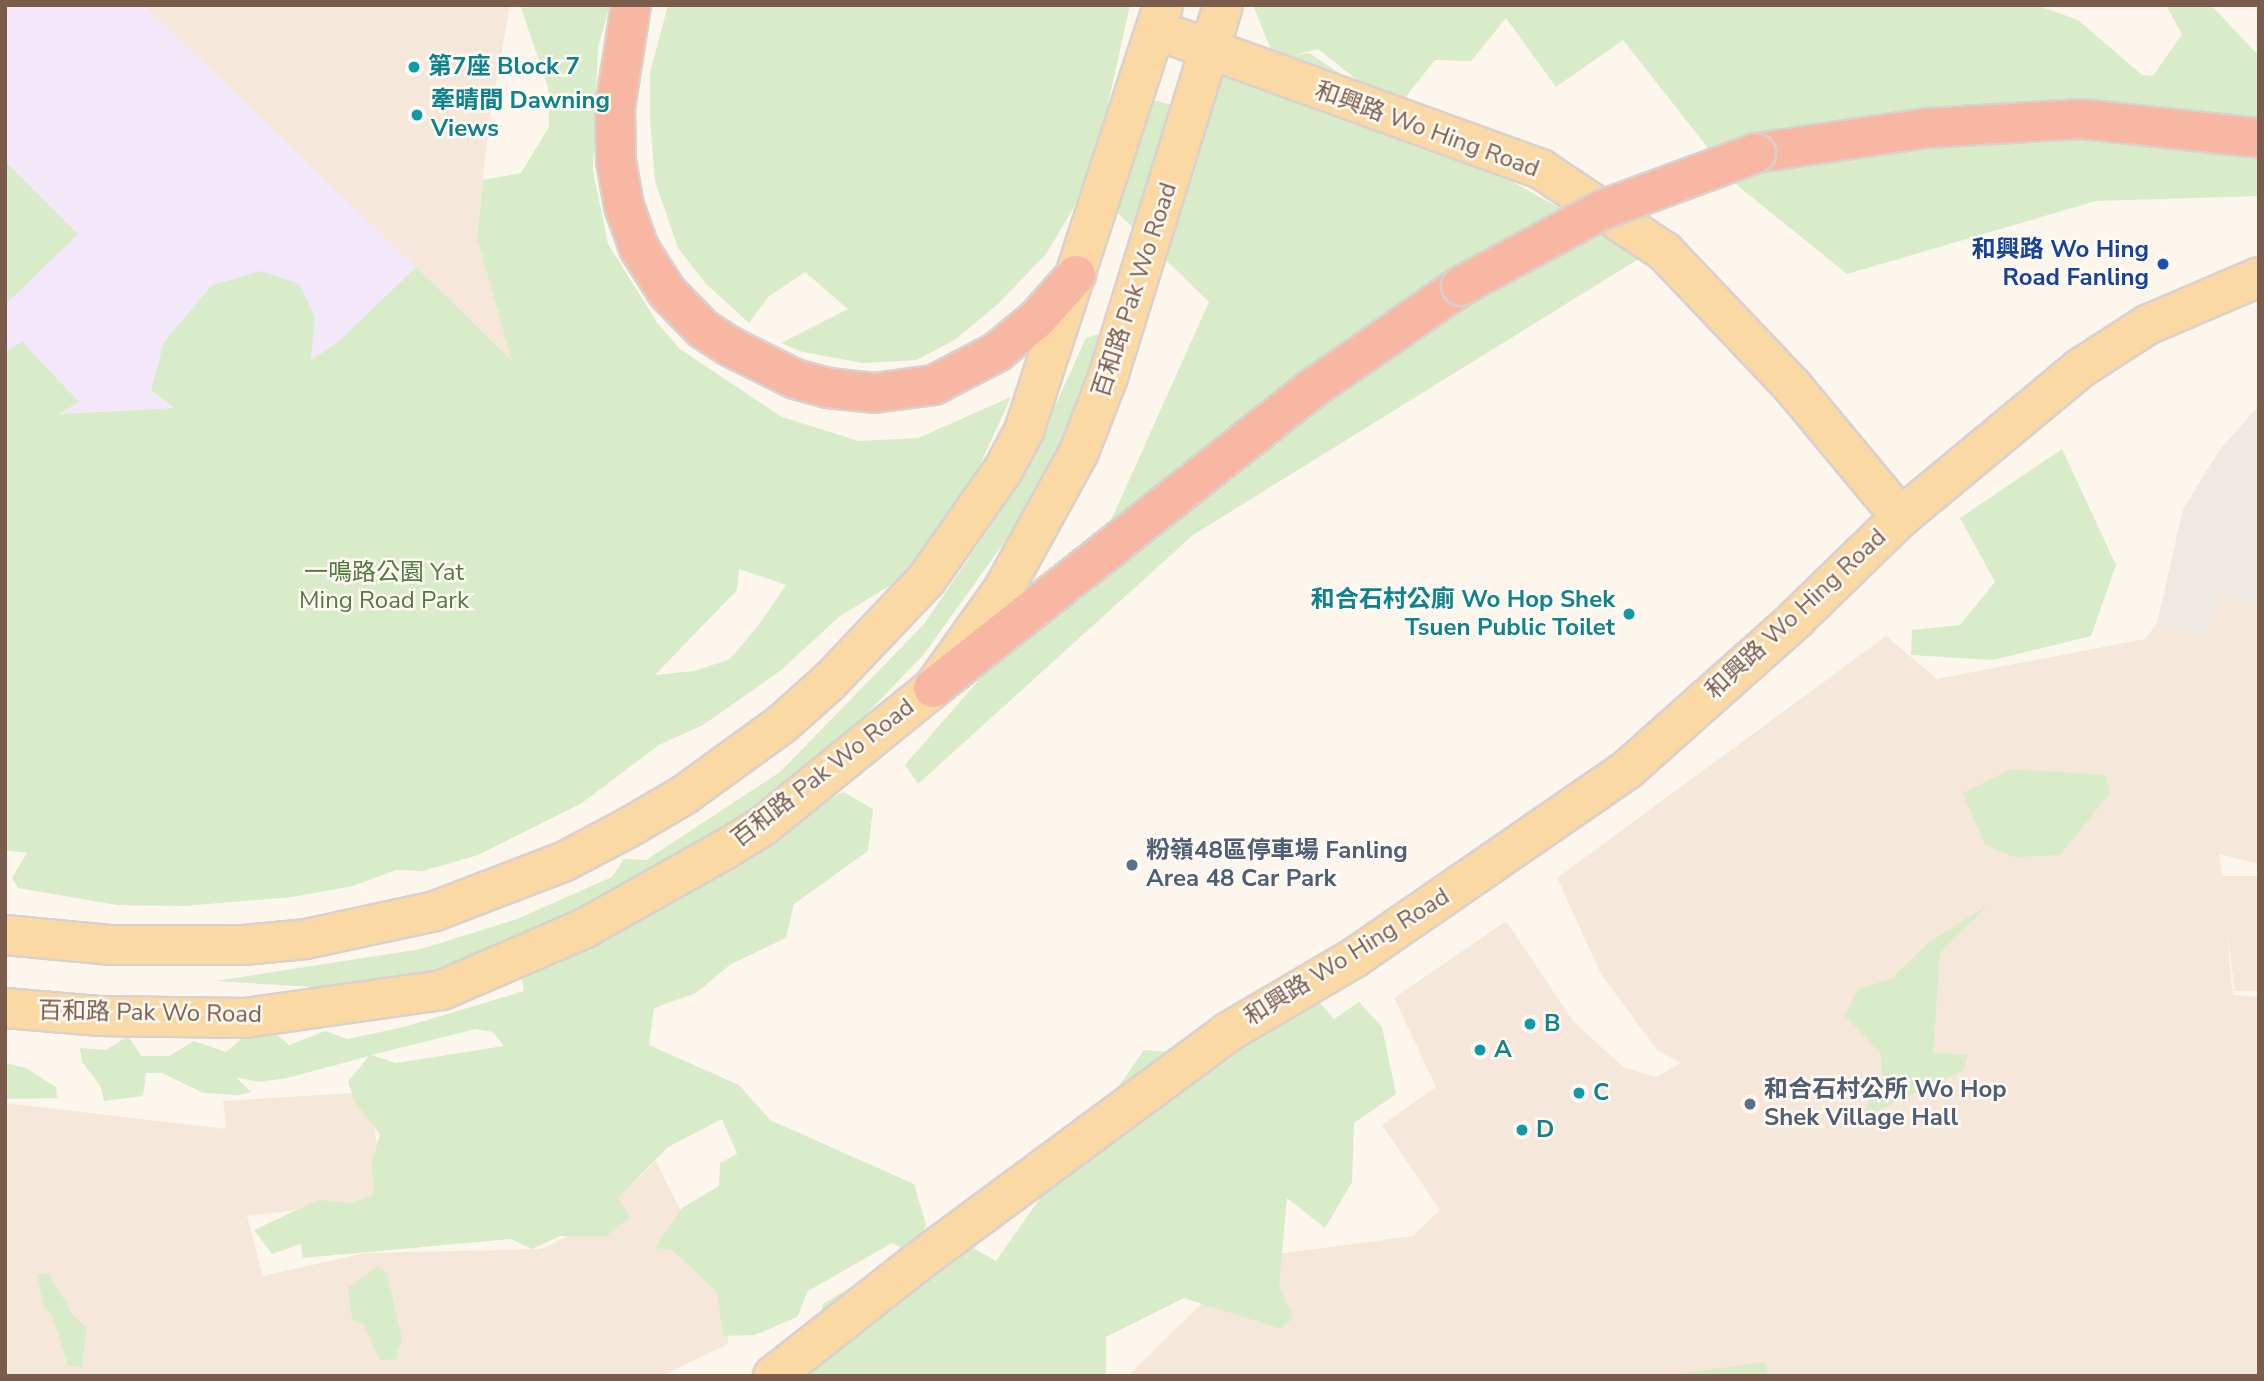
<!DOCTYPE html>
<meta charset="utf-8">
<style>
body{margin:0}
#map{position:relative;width:2264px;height:1381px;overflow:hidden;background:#fdf6ec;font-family:"Nunito Sans","Noto Sans TC",sans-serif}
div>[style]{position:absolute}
.residential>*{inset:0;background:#f5e8da}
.industrial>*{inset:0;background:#efe9e4}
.education>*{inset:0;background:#f3e8fa}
.green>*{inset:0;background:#d8ecc9}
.roads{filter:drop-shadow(2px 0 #dad1cd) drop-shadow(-2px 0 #dad1cd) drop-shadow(0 2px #dad1cd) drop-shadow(0 -2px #dad1cd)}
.major>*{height:38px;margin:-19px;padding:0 19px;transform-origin:19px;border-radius:19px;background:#fbd9a5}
.highway>*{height:38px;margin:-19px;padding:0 19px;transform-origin:19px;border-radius:19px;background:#f7b7a3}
.bridges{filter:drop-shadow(2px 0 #dad1cd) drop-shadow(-2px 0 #dad1cd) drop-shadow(0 2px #dad1cd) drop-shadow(0 -2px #dad1cd)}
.highway-bridge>*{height:38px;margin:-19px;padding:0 19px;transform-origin:19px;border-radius:19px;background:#f7b7a3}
.dots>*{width:19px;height:19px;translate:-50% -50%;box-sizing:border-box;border:4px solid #fffaf3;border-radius:50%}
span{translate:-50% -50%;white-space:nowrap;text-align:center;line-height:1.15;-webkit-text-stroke:5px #fffaf3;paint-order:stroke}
.culture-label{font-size:24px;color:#0d838f;font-weight:700}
.left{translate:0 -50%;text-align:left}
.right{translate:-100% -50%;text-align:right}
.street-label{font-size:24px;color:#7a5c4d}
.transit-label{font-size:24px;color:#164399;font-weight:700}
.park-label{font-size:24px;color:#537a41}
.service-label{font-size:24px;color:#4e5e75;font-weight:700}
.frame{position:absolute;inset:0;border:7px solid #7a5c4d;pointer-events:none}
</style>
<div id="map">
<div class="residential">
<i style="clip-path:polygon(143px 5px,510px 5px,488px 130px,477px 238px,513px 362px)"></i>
<i style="clip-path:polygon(2220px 594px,2259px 609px,2259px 864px,2219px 854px,2222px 876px,2259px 876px,2259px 991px,2235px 991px,2226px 926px,2233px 995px,2259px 997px,2259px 1376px,1128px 1376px,1247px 1258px,1413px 1236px,1440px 1210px,1382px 1125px,1436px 1087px,1394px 998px,1506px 921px,1573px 1021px,1623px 1067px,1656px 1077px,1681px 1063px,1657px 1050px,1601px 974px,1557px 878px,1886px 636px,1937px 679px,2145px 639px,2157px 623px,2205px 637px)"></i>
<i style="clip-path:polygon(370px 1092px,384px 1199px,247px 1216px,263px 1276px,365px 1253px,541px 1249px,587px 1227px,656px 1161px,698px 1246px,729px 1287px,728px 1344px,661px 1376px,5px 1376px,5px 1103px,226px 1129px,223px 1101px)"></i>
</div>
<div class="industrial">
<i style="clip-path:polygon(2259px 405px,2259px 609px,2220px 594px,2205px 637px,2157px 623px,2183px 509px,2219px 451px)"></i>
</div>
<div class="education">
<i style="clip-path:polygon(5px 5px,143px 5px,416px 267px,337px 344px,242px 405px,5px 416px)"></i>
</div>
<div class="green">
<i style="clip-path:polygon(evenodd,520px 5px,610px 5px,598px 47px,593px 171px,608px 244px,658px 324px,680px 349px,782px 417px,859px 441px,918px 438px,1011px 397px,978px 469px,904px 577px,840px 616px,780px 671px,703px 725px,659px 745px,582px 803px,478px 855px,423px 871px,396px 870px,353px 886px,292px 897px,184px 906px,117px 905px,18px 888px,12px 878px,27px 853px,5px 850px,5px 352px,22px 342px,79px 402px,59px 414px,174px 408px,151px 390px,164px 342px,212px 285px,261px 271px,299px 284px,315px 317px,311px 360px,337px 343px,416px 267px,512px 361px,477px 238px,483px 180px,521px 173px,549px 127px,548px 87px,520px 5px,739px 569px,786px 585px,758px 626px,730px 659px,694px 671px,655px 675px,737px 590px,739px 569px)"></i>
<i style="clip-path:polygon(668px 5px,1130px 5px,1099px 145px,1073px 209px,1046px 254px,998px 304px,956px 339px,917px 360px,863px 363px,803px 352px,781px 343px,848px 309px,805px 272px,768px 297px,749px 323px,706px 284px,678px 248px,655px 181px,650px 120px,650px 73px)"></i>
<i style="clip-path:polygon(evenodd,1253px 5px,2036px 5px,2078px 20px,2142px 75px,2153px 76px,2182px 34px,2166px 5px,2211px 5px,2259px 56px,2259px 196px,2096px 201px,1847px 274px,1738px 186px,1623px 40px,1556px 87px,1506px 18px,1471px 61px,1435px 60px,1395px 110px,1471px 159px,1645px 255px,1193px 535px,918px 784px,905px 765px,1104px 536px,1209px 302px,1091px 187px,1123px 92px,1184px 108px,1225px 70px,1275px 60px,1253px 5px,1318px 49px,1385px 102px,1385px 103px,1309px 53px,1294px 55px,1318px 49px)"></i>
<i style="clip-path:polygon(5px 161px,78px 234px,5px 305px)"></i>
<i style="clip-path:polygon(evenodd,1104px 332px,1050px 469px,1006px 540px,924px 654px,731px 855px,843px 792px,873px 809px,868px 851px,794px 904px,786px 938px,731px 964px,696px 993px,654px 1008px,649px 1045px,739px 1085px,770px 1120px,914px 1184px,926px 1224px,916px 1255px,892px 1243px,808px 1291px,797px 1317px,755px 1335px,723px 1336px,717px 1292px,672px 1250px,655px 1248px,682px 1208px,719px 1186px,720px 1163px,737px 1154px,722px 1119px,668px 1147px,618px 1198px,630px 1217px,606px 1236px,560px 1236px,532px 1249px,511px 1239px,303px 1258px,301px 1244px,272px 1254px,254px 1230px,318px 1200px,351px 1203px,373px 1195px,372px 1163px,380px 1134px,355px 1102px,348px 1082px,369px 1056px,287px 1078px,258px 1082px,236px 1077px,251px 1092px,239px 1095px,203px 1093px,162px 1073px,146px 1073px,143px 1096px,104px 1101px,100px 1085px,82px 1062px,80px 1048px,106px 1050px,128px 1036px,141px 1056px,169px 1056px,194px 1041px,226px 1052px,241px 1039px,275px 1033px,289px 1045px,325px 1031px,347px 1039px,404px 1027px,524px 991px,517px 951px,529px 935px,433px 970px,344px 989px,216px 981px,421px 949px,517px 919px,612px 877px,624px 859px,646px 860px,780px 772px,924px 624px,1021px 481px,1086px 338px,1104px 332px,476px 1029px,493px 1032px,504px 1046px,396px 1063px,371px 1055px,476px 1029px)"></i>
<i style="clip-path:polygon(2062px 449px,2116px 565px,2091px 636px,1993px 660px,1911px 655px,1912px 630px,1960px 625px,1995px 582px,1960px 518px)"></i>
<i style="clip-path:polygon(2011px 769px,2106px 775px,2110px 793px,2060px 855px,2014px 857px,1985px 845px,1963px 793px)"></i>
<i style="clip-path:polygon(1988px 905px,1940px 953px,1933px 1053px,1968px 1055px,1964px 1070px,1864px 1117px,1869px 1099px,1883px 1078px,1880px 1053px,1845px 1016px,1858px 989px,1891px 979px,1928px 943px)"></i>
<i style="clip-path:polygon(1291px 969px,1334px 1019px,1359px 1002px,1382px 1027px,1396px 1094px,1354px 1123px,1352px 1182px,1325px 1228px,1287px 1198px,1279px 1286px,1293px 1318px,1281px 1329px,1184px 1298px,1106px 1337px,1106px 1376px,805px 1376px,823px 1304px,871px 1275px,926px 1283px,970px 1246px,996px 1261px,1144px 1050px,1213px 1056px,1264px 993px)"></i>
<i style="clip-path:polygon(5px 1063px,26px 1068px,56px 1087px,57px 1098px,5px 1099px)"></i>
<i style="clip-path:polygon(378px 1266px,387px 1273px,402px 1339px,396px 1359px,380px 1360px,364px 1325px,352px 1319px,348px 1288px)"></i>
<i style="clip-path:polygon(37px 1274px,49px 1274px,73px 1315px,87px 1328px,82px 1368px,68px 1366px,52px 1315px,44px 1308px)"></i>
<i style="clip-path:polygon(1765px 1362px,1768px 1376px,1662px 1376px)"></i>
</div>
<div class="roads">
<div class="major">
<i style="left:1157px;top:30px;width:408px;rotate:19.9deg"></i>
<i style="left:1541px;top:169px;width:149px;rotate:33.8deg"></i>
<i style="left:1665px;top:252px;width:186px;rotate:46.5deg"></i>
<i style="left:1793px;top:387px;width:169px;rotate:50.3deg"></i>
<i style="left:5px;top:935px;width:105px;rotate:5.4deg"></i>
<i style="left:110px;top:945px;width:134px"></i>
<i style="left:244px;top:945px;width:62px;rotate:-5.5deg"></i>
<i style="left:306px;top:939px;width:132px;rotate:-12.2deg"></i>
<i style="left:435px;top:911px;width:139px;rotate:-21deg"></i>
<i style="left:565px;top:861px;width:69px;rotate:-27.7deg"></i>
<i style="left:626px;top:829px;width:67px;rotate:-30.4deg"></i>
<i style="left:684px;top:795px;width:122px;rotate:-36deg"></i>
<i style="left:783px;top:723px;width:63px;rotate:-41.8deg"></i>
<i style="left:830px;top:681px;width:139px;rotate:-46.5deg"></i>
<i style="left:926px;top:580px;width:134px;rotate:-55deg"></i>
<i style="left:1003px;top:470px;width:44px;rotate:-61.7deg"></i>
<i style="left:1024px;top:431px;width:448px;rotate:-71.9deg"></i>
<i style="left:5px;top:1008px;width:93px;rotate:4.9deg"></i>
<i style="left:98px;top:1016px;width:147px;rotate:0.8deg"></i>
<i style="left:245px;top:1018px;width:199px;rotate:-8.1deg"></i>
<i style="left:442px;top:990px;width:156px;rotate:-23.4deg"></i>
<i style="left:585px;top:928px;width:159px;rotate:-29.3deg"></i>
<i style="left:724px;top:850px;width:46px;rotate:-31.6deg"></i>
<i style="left:763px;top:826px;width:219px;rotate:-39.1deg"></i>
<i style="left:933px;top:688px;width:120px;rotate:-54.5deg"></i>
<i style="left:1003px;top:590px;width:158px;rotate:-61.2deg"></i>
<i style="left:1079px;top:452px;width:80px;rotate:-68.9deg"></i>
<i style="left:1108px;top:377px;width:389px;rotate:-72.8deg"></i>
<i style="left:773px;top:1376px;width:191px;rotate:-38.2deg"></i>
<i style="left:923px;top:1258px;width:382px;rotate:-36.5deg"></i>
<i style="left:1230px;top:1031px;width:144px;rotate:-30.5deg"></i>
<i style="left:1354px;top:958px;width:334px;rotate:-34.6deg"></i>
<i style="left:1629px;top:768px;width:224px;rotate:-41.7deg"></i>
<i style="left:1796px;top:619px;width:146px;rotate:-44.2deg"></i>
<i style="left:1901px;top:517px;width:231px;rotate:-39.7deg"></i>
<i style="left:2079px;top:369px;width:81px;rotate:-32.9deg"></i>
<i style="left:2147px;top:325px;width:122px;rotate:-23.2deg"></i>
</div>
<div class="highway">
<i style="left:631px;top:5px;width:104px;rotate:98.8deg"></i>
<i style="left:615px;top:108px;width:53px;rotate:88.9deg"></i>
<i style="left:616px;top:161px;width:46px;rotate:79.9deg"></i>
<i style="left:624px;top:206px;width:45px;rotate:70.3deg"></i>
<i style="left:639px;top:248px;width:52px;rotate:57.5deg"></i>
<i style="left:667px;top:292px;width:52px;rotate:45.8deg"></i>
<i style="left:703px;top:329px;width:31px;rotate:33deg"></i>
<i style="left:729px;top:346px;width:74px;rotate:26.6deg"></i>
<i style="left:795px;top:379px;width:34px;rotate:15deg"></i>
<i style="left:828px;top:388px;width:46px;rotate:6.2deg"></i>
<i style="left:874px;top:393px;width:61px;rotate:-7.6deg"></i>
<i style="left:934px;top:385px;width:71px;rotate:-27.6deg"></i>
<i style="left:997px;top:352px;width:52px;rotate:-39.5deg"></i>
<i style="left:1037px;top:319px;width:59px;rotate:-48.4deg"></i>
<i style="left:1756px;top:153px;width:173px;rotate:-8.3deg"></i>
<i style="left:1927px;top:128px;width:155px;rotate:-3.3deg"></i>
<i style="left:2082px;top:119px;width:178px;rotate:6.1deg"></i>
<i style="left:933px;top:688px;width:484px;rotate:-38.3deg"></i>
<i style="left:1313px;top:388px;width:180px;rotate:-34.6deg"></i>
</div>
</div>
<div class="bridges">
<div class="highway-bridge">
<i style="left:1461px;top:286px;width:160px;rotate:-28.3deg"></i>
<i style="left:1602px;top:210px;width:164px;rotate:-20.3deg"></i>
</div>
</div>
<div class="dots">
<i style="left:414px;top:67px;background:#0f9aa8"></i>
<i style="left:417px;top:115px;background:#0f9aa8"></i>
<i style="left:2163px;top:264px;background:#1a4fb4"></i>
<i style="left:1629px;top:614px;background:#0f9aa8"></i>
<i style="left:1132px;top:865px;background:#5c6f8a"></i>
<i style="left:1530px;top:1024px;background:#0f9aa8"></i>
<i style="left:1480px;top:1050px;background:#0f9aa8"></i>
<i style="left:1579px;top:1093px;background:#0f9aa8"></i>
<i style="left:1750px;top:1104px;background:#5c6f8a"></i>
<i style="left:1522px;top:1130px;background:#0f9aa8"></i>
</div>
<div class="culture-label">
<span class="left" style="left:428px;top:67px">第7座 Block 7</span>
<span class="left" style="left:431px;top:115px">牽晴間 Dawning<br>Views</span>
<span class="right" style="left:1615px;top:614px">和合石村公廁 Wo Hop Shek<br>Tsuen Public Toilet</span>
<span class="left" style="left:1544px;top:1024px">B</span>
<span class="left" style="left:1494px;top:1050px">A</span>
<span class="left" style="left:1593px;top:1093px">C</span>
<span class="left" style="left:1536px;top:1130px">D</span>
</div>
<div class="street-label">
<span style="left:1427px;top:130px;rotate:20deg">和興路 Wo Hing Road</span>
<span style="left:1135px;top:290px;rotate:-72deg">百和路 Pak Wo Road</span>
<span style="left:1796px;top:614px;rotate:-43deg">和興路 Wo Hing Road</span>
<span style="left:823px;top:773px;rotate:-38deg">百和路 Pak Wo Road</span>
<span style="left:1347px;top:957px;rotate:-32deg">和興路 Wo Hing Road</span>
<span style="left:150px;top:1013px;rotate:1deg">百和路 Pak Wo Road</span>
</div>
<div class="transit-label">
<span class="right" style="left:2149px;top:264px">和興路 Wo Hing<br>Road Fanling</span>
</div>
<div class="park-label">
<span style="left:384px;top:587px">一鳴路公園 Yat<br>Ming Road Park</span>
</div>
<div class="service-label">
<span class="left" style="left:1146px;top:865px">粉嶺48區停車場 Fanling<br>Area 48 Car Park</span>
<span class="left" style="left:1764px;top:1104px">和合石村公所 Wo Hop<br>Shek Village Hall</span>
</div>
<div class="frame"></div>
</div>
